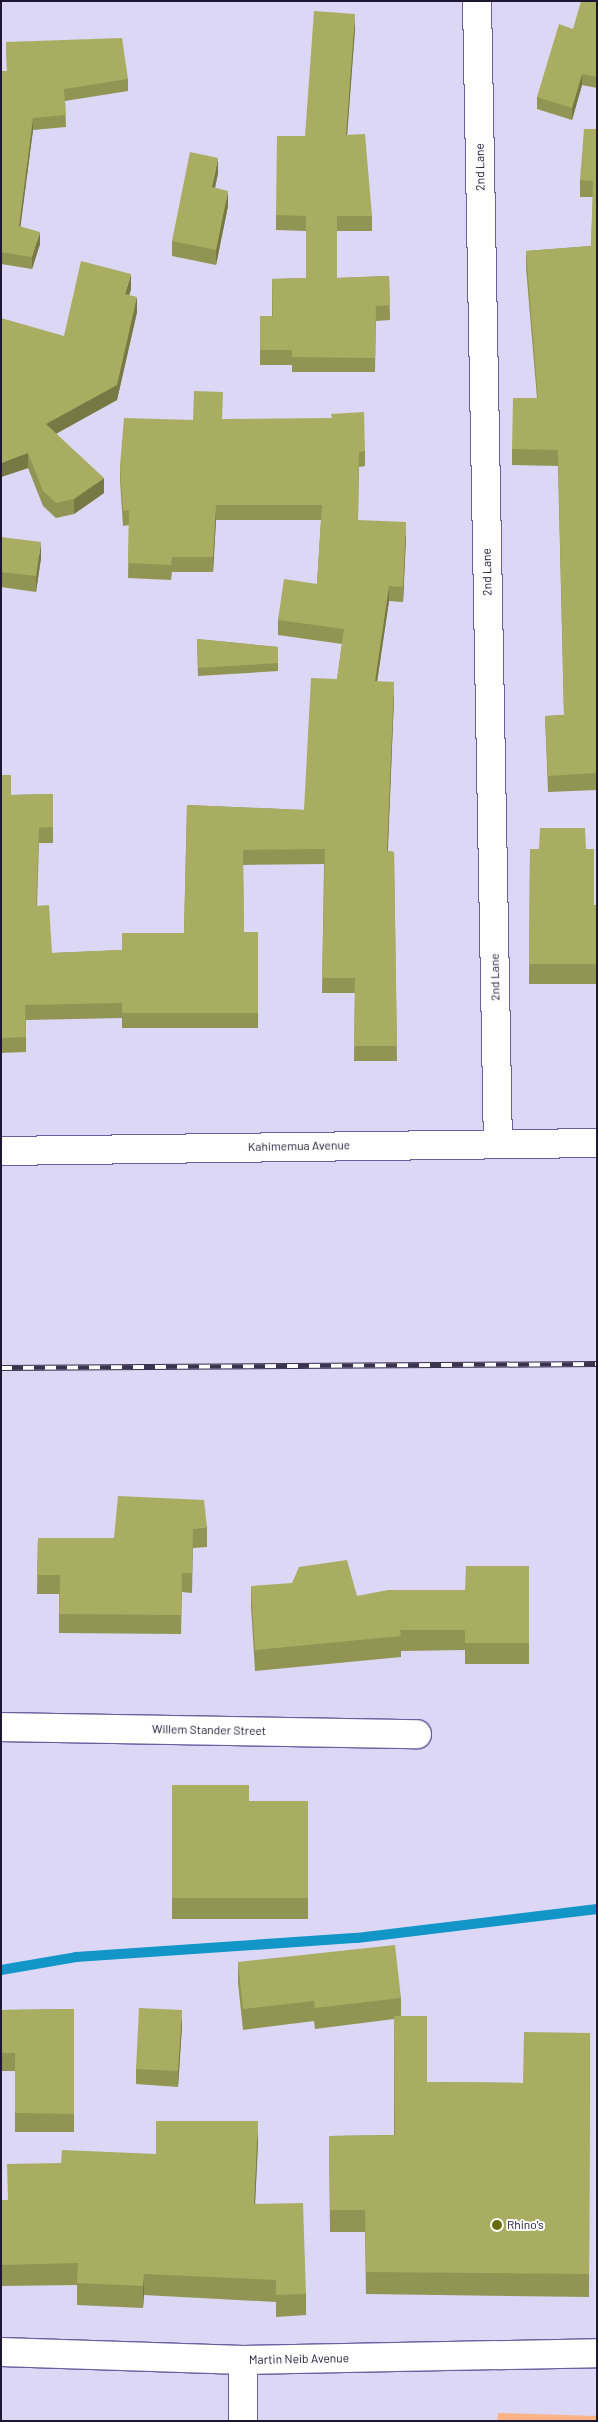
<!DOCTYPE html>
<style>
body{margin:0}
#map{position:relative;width:598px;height:2422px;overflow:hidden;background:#dbd7f5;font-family:Barlow,sans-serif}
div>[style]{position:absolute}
.green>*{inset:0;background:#feb387}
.stream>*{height:10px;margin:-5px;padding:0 5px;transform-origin:5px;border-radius:5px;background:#1196c7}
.roads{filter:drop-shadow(1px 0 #6b5f9f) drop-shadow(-1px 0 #6b5f9f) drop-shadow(0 1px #6b5f9f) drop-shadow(0 -1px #6b5f9f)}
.street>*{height:28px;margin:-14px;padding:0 14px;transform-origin:14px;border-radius:14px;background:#fff}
.secondary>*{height:28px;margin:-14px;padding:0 14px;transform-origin:14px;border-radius:14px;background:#fff}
.rail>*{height:5.5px;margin-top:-2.75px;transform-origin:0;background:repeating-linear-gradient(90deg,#fcfdfc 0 11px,#39334e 0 22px);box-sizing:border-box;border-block:1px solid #39334e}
.wall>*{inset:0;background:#919553}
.shaded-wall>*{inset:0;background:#767944}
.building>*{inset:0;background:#a9ad61}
.dots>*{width:14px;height:14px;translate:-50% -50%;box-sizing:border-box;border:2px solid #fcfdfc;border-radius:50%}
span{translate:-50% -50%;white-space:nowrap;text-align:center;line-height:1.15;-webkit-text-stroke:4px #fcfdfc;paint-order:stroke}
.street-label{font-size:12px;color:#1d1732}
.poi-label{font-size:12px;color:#1d1732}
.left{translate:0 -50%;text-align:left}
.frame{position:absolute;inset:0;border:2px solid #1d1732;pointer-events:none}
</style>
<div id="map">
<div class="green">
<i style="clip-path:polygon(498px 2413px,597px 2416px,597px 2421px,497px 2421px)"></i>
</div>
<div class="stream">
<i style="left:1px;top:1970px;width:76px;rotate:-9.8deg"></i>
<i style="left:76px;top:1957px;width:282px;rotate:-3.9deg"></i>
<i style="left:357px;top:1938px;width:242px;rotate:-6.9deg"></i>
</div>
<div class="roads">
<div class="street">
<i style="left:477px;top:1px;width:1142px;rotate:88.95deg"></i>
<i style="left:1px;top:1151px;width:596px;rotate:-0.77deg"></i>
<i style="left:1px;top:1727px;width:416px;rotate:1deg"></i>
<i style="left:243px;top:2360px;width:61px;rotate:90deg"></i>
</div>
<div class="secondary">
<i style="left:1px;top:2352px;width:242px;rotate:1.9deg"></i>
<i style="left:243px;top:2360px;width:354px;rotate:-1.1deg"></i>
</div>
</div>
<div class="rail">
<i style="left:1px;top:1368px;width:596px;rotate:-0.38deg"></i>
</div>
<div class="wall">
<i style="clip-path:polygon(597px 1px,597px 88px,582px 85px,572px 120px,537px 109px,537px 97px,573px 29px)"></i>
<i style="clip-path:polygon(355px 29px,347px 135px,372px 216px,372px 231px,337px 231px,337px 278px,389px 276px,390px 320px,376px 321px,375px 372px,292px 372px,292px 365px,260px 365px,260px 316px,272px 316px,272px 279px,306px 278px,306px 231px,276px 230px,276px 215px,305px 136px)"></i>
<i style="clip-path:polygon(6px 42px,128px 79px,128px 91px,65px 101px,66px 127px,33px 130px,20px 227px,40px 244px,32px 269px,1px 264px,1px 71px,7px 71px)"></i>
<i style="clip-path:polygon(597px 129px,597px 790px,548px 792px,545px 716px,564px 715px,558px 466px,512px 465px,512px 449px,537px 398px,526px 268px,526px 251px,591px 246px,593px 197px,580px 197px,580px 180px)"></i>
<i style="clip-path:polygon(218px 173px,215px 188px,228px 206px,216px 265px,172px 256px,172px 241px)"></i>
<i style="clip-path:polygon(131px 289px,129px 295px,137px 312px,117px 400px,56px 434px,104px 493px,74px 514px,56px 518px,43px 506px,28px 468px,1px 477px,64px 336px)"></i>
<i style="clip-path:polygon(223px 419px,365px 451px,365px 466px,359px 467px,358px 520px,406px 537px,403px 602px,389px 601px,377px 681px,394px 697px,388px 851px,394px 852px,397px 1061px,354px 1061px,355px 993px,322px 993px,324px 864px,243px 865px,244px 932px,258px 932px,258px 1028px,122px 1028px,122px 1018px,26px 1020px,26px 1052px,1px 1053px,1px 775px,11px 795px,53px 794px,53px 843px,39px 843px,37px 906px,52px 953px,122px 950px,184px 933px,187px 805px,304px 810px,337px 679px,342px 644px,278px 635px,278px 620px,317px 584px,321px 520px,216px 520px,213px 572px,172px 572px,171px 580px,128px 578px,129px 525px,123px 526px,120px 480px,120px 465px,193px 420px)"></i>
<i style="clip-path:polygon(1px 537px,41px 558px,36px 592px,1px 587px)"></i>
<i style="clip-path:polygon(197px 639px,278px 647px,278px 671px,198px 676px)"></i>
<i style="clip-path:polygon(530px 849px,586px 849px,594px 905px,597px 905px,597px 984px,529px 984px)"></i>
<i style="clip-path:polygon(207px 1527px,207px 1547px,193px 1548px,192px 1593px,182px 1592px,181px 1634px,59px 1633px,59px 1594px,37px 1594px,38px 1538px,114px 1538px)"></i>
<i style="clip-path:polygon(529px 1566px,529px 1664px,465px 1664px,465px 1650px,401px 1651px,401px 1657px,255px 1671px,251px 1607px,251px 1586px,357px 1596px,465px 1590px)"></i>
<i style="clip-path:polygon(172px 1785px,249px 1801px,308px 1801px,308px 1919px,172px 1919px)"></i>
<i style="clip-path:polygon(238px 1962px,401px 1998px,401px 2016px,427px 2082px,523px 2083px,590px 2033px,589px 2297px,366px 2294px,365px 2232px,330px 2232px,329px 2136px,394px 2135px,394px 2019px,315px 2029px,314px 2021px,243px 2030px,238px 1983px)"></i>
<i style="clip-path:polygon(74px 2009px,74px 2132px,15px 2132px,15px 2071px,1px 2071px,1px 2010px)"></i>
<i style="clip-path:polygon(182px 2025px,178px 2087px,136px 2084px,136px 2069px)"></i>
<i style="clip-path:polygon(258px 2142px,255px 2204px,306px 2294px,306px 2315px,276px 2317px,276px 2302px,144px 2295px,143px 2308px,77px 2305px,77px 2285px,1px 2286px,1px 2293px,1px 2200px,8px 2200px,61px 2163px,156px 2154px)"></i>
</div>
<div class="shaded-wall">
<i style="clip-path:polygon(355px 14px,355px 29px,346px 150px,346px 135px)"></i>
<i style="clip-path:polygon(582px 74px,582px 85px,572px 120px,572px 108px)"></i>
<i style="clip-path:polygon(33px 118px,33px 130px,19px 238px,19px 226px)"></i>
<i style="clip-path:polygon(218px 158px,218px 173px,212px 202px,212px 187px)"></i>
<i style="clip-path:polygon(228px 191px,228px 206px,216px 265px,216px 250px)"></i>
<i style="clip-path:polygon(40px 232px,40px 244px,32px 269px,32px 257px)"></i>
<i style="clip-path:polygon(131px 274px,131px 289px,125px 309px,125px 294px)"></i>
<i style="clip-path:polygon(137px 297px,137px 312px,117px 400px,46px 439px,46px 424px)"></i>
<i style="clip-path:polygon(28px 453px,28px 468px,1px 477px,1px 463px)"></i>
<i style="clip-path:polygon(104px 478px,104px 493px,74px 514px,74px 499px)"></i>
<i style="clip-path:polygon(216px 505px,216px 520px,213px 572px,213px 557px)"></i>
<i style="clip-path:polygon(406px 522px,406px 537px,403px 602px,403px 587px)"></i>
<i style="clip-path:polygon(41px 542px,41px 558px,36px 592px,36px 576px)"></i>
<i style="clip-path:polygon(389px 586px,389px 601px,375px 696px,375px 681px)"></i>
<i style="clip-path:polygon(394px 682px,394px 697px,387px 866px,387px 851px)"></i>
<i style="clip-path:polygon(182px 2010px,182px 2025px,178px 2087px,178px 2071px)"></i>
<i style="clip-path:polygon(258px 2121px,258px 2142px,254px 2226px,254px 2204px)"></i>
<i style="clip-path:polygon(144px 2274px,144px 2295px,143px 2308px,143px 2286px)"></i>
</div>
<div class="building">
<i style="clip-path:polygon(581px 1px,597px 1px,597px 77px,582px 74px,572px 108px,537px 97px,559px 24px,573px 29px)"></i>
<i style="clip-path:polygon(314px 11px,355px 14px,346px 135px,365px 134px,372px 216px,337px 216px,337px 278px,389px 276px,390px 305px,376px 306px,375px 358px,292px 357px,292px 350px,260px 350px,260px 316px,273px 316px,272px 279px,306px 278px,306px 216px,276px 215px,277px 136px,305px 136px)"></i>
<i style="clip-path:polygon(122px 38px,128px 79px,64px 89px,66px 115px,33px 118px,19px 226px,40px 232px,32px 257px,1px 252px,1px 71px,7px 71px,6px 42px)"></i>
<i style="clip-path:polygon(584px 129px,597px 129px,597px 773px,548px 776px,545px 716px,564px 715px,558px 450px,512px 449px,513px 398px,538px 398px,526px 251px,591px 246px,593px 181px,580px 180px)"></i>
<i style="clip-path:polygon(190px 152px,218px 158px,212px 187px,228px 191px,216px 250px,172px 241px)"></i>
<i style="clip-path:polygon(81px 261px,131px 274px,125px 294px,137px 297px,117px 385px,46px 424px,104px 478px,74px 499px,56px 503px,43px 491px,28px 453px,1px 463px,1px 318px,64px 336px)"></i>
<i style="clip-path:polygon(194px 391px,223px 392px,222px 419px,332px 418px,331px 414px,364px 412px,365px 451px,359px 452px,358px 520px,406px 522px,403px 587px,389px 586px,375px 681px,394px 682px,387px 851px,394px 852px,397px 1046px,354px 1046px,355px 978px,322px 978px,325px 849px,243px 850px,244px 932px,258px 932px,258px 1013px,122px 1013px,122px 1003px,25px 1005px,26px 1037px,1px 1038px,1px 775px,11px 775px,11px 795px,53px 794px,53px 827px,39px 828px,36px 906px,49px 905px,52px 953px,122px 950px,122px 933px,184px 933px,187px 805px,304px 810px,311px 678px,337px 679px,344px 629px,278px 620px,284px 579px,317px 584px,322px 505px,216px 505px,213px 557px,172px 557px,171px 565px,128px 563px,129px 510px,123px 511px,120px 465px,124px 418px,193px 420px)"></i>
<i style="clip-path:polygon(1px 537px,41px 542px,36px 576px,1px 572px)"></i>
<i style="clip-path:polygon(197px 639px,278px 647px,278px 663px,198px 668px)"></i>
<i style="clip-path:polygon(540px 828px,585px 828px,586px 849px,594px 849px,594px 905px,597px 905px,597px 964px,529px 964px,530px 849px,539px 849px)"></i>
<i style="clip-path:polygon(118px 1496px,204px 1500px,207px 1527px,193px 1529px,192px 1573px,182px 1573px,181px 1615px,59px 1614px,60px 1575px,37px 1575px,38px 1538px,114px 1538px)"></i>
<i style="clip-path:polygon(347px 1560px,357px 1596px,388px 1590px,465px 1590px,466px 1566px,529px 1566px,529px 1643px,465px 1643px,465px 1630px,400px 1630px,401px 1636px,255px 1650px,251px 1586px,292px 1583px,299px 1567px)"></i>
<i style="clip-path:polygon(172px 1785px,249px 1785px,249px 1801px,308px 1801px,308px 1898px,172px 1898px)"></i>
<i style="clip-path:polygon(395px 1945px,401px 1998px,315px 2008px,314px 2001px,243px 2009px,238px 1962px)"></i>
<i style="clip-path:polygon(139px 2008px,182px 2010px,178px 2071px,136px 2069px)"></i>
<i style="clip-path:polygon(74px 2009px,74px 2114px,15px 2113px,15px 2053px,1px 2053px,1px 2010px)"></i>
<i style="clip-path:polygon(394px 2016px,427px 2016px,427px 2082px,523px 2083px,524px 2032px,590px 2033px,589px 2274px,366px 2272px,365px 2210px,330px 2210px,329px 2136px,395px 2135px)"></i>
<i style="clip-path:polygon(156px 2121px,258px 2121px,254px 2204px,303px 2203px,306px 2294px,276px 2295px,276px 2280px,144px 2274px,143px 2286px,77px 2283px,78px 2263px,1px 2265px,1px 2200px,8px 2200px,7px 2164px,61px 2163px,62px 2150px,156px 2154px)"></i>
</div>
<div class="dots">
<i style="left:497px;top:2225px;background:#696c0d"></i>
</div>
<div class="street-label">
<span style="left:480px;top:167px;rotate:-91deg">2nd Lane</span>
<span style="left:487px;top:572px;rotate:-91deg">2nd Lane</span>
<span style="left:495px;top:977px;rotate:-91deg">2nd Lane</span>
<span style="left:299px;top:1146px;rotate:-1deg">Kahimemua Avenue</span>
<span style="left:209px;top:1730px;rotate:1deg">Willem Stander Street</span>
<span style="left:299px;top:2359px;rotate:-1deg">Martin Neib Avenue</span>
</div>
<div class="poi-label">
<span class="left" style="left:507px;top:2225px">Rhino's</span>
</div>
<div class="frame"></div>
</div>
